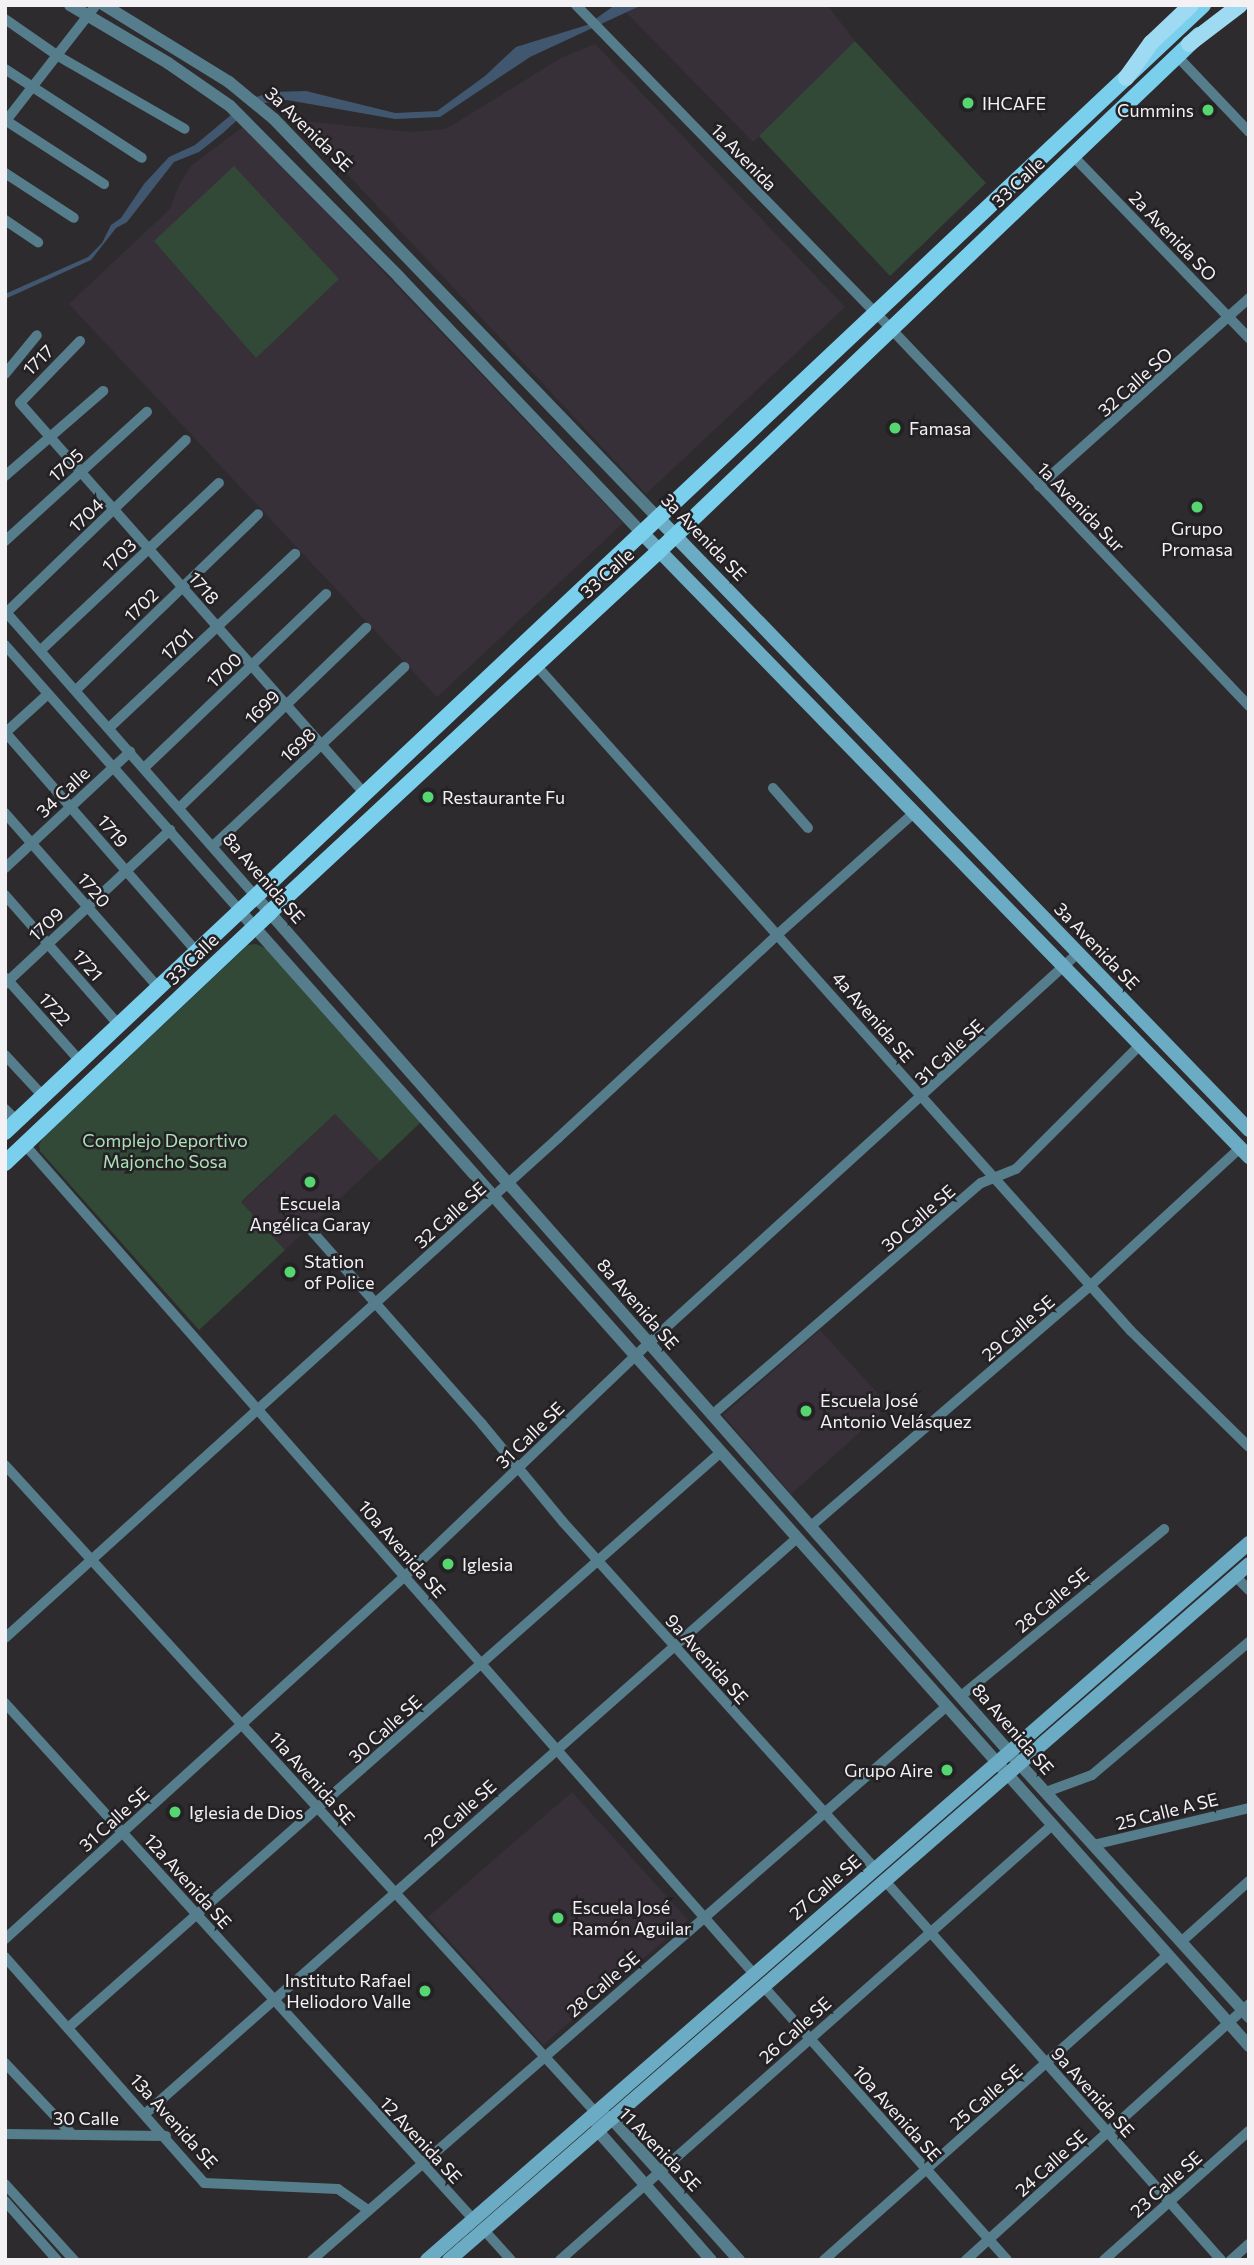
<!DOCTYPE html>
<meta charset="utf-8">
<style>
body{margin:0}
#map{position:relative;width:1254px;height:2265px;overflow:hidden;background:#2e2b2e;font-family:Commissioner,sans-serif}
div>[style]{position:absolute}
.built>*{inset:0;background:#383038}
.green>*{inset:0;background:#324937}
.water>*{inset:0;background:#41566f}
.minor>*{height:10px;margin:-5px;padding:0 5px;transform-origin:5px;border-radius:5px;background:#567d8c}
.tertiary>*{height:12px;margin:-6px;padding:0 6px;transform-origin:6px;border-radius:6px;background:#567d8c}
.secondary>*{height:14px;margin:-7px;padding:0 7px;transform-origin:7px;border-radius:7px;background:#6babc3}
.primary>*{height:16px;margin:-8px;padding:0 8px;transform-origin:8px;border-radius:8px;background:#7acfed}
.trunk>*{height:16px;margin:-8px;padding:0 8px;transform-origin:8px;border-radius:8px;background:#9edaf1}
.dots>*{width:19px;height:19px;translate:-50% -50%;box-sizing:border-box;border:4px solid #242124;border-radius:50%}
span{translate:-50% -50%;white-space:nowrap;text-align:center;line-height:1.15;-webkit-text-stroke:5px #242124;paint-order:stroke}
.poi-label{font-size:18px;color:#f4f1f4}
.left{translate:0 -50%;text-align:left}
.right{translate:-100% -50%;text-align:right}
.street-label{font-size:18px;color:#f4f1f4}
.park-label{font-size:18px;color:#ace0b7}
.frame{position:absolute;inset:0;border:7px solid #f4f1f4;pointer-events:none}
</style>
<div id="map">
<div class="built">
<i style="clip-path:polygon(619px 5px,827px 5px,855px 41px,753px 142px)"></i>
<i style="clip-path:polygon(595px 44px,845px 307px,646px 494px,338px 164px,293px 120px,411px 132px,446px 129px,561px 58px)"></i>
<i style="clip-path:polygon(244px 126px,623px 523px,437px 697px,69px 304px,170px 209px,178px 187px,191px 166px)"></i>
<i style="clip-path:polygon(335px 1114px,380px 1161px,285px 1250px,241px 1203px)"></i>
<i style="clip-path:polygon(820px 1330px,889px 1406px,791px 1494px,723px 1415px)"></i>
<i style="clip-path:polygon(572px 1792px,688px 1920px,543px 2045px,428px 1917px)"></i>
</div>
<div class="green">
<i style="clip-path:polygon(855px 41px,986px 183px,890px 276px,759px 136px)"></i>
<i style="clip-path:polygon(234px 166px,339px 279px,256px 358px,154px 241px)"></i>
<i style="clip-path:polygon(256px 944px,267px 949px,421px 1122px,380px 1161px,335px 1114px,241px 1202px,285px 1250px,199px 1330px,40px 1151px,39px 1145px,43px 1138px,248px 945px)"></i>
</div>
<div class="water">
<i style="clip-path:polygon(615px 5px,642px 5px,530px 57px,440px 117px,395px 119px,287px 100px,257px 104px,256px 97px,272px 92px,306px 91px,395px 113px,437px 111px,485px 76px,516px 47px,587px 25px)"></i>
<i style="clip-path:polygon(231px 115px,236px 117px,236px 121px,223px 133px,199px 152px,174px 162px,127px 222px,116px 228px,91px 260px,5px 299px,5px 294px,88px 257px,102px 243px,111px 225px,121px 218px,144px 184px,169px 157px,195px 145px)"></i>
</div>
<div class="minor">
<i style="left:576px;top:5px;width:430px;rotate:45.8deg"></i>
<i style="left:876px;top:313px;width:542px;rotate:46.5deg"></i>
<i style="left:5px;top:19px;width:65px;rotate:34.9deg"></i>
<i style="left:58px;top:56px;width:146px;rotate:29.9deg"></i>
<i style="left:1177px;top:56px;width:105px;rotate:46.5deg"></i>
<i style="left:5px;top:69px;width:163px;rotate:33deg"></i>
<i style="left:5px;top:120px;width:118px;rotate:32.9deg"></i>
<i style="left:5px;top:122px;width:148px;rotate:-52.1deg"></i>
<i style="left:1074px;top:157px;width:252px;rotate:46deg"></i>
<i style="left:5px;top:173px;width:82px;rotate:33.1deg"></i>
<i style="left:5px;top:220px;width:40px;rotate:34deg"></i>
<i style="left:80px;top:341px;width:86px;rotate:134.1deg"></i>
<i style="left:20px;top:403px;width:521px;rotate:48.58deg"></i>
<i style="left:5px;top:374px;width:50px;rotate:-50.6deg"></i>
<i style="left:5px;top:476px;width:130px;rotate:-40.9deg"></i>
<i style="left:1039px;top:486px;width:282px;rotate:-41.8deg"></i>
<i style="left:5px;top:541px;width:192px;rotate:-42.3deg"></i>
<i style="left:5px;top:611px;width:381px;rotate:48.7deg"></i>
<i style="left:7px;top:612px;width:248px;rotate:-43.9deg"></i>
<i style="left:5px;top:645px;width:355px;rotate:48.5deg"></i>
<i style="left:41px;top:650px;width:244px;rotate:-43.2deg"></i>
<i style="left:535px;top:664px;width:894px;rotate:48.22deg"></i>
<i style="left:1131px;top:1331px;width:165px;rotate:44.5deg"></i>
<i style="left:76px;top:690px;width:253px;rotate:-44deg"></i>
<i style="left:109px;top:728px;width:255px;rotate:-43.1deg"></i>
<i style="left:5px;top:732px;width:292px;rotate:48.9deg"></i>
<i style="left:5px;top:733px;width:58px;rotate:-42.2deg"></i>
<i style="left:144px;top:768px;width:252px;rotate:-43.7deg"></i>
<i style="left:773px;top:788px;width:53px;rotate:48.8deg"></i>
<i style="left:179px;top:808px;width:260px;rotate:-43.9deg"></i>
<i style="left:5px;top:813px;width:233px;rotate:48.7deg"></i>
<i style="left:213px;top:846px;width:262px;rotate:-43.1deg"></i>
<i style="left:5px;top:868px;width:171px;rotate:-42.9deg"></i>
<i style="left:5px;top:895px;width:173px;rotate:48.8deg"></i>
<i style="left:6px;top:978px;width:111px;rotate:48.3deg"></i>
<i style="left:5px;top:984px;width:226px;rotate:-43deg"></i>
<i style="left:5px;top:1055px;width:56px;rotate:47.2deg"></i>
<i style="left:5px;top:1109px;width:17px;rotate:45deg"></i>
<i style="left:25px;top:1145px;width:1104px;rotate:48.67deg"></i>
<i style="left:311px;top:1230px;width:259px;rotate:48.6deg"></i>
<i style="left:482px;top:1424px;width:127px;rotate:50.4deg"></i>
<i style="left:563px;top:1522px;width:467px;rotate:48deg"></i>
<i style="left:712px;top:1415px;width:355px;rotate:-40.8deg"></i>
<i style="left:981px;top:1183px;width:38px;rotate:-22deg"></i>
<i style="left:1016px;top:1169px;width:175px;rotate:-45deg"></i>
<i style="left:5px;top:1465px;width:877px;rotate:47.63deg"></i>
<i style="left:811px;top:1526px;width:368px;rotate:-40.7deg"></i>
<i style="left:1090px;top:1286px;width:204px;rotate:-42.6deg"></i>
<i style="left:1235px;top:1576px;width:20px;rotate:45deg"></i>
<i style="left:5px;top:1638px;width:746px;rotate:-42.12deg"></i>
<i style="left:558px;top:1138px;width:300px;rotate:-42.8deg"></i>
<i style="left:778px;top:934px;width:182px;rotate:-41.7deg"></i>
<i style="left:961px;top:1696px;width:263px;rotate:-39.4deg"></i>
<i style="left:5px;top:1703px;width:697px;rotate:47.79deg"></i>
<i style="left:1046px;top:1792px;width:49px;rotate:-20.3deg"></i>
<i style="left:1092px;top:1775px;width:206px;rotate:-40.3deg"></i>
<i style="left:1093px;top:1845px;width:160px;rotate:-13.3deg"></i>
<i style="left:886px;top:1882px;width:505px;rotate:48.45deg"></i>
<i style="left:5px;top:1939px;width:540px;rotate:-42.22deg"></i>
<i style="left:405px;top:1576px;width:337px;rotate:-43.7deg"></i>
<i style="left:649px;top:1343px;width:578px;rotate:-42.27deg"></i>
<i style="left:1181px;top:1942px;width:91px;rotate:-41.9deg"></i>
<i style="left:5px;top:1957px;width:301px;rotate:48.6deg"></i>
<i style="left:204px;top:2183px;width:134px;rotate:2.6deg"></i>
<i style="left:338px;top:2189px;width:37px;rotate:35deg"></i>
<i style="left:764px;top:1987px;width:365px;rotate:48.3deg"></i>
<i style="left:69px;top:2027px;width:869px;rotate:-41.41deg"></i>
<i style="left:5px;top:2063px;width:96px;rotate:46.7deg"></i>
<i style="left:146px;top:2113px;width:869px;rotate:-41.45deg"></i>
<i style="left:5px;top:2134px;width:161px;rotate:0.7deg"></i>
<i style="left:5px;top:2184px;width:103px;rotate:47.8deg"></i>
<i style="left:5px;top:2201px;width:79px;rotate:48.6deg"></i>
<i style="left:484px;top:2230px;width:40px;rotate:48deg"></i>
<i style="left:312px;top:2260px;width:843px;rotate:-41.1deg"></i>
<i style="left:560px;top:2260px;width:655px;rotate:-41.47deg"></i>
<i style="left:824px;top:2260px;width:458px;rotate:-41.6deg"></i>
<i style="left:966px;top:2260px;width:382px;rotate:-42.1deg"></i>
<i style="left:1104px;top:2260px;width:194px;rotate:-41.7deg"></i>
<i style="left:1231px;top:2260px;width:24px;rotate:-42deg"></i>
</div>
<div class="tertiary">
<i style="left:70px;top:5px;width:114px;rotate:30.6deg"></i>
<i style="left:168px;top:63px;width:75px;rotate:34.7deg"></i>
<i style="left:230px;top:106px;width:240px;rotate:45.3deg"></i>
<i style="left:399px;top:277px;width:353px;rotate:46.5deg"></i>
<i style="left:104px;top:5px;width:147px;rotate:31.6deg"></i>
<i style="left:229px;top:82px;width:58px;rotate:39.4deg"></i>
<i style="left:274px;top:119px;width:554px;rotate:46.1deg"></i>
<i style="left:256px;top:897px;width:1166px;rotate:48.62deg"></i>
<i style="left:1027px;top:1772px;width:331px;rotate:47.8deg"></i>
<i style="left:240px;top:911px;width:1519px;rotate:48.36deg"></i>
<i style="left:605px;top:2116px;width:8px;rotate:23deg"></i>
<i style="left:612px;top:2119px;width:190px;rotate:48deg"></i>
<i style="left:597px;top:2121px;width:10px;rotate:84deg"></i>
<i style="left:598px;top:2131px;width:171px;rotate:48.8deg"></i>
</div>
<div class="secondary">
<i style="left:658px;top:518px;width:851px;rotate:46deg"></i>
<i style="left:642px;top:533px;width:871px;rotate:45.79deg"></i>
<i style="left:427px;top:2260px;width:1091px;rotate:-41.1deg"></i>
<i style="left:449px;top:2260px;width:1060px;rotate:-41.02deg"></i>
</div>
<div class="primary">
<i style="left:5px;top:1132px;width:1645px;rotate:-43.25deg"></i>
<i style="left:5px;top:1163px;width:364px;rotate:-43.4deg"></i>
<i style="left:269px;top:913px;width:532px;rotate:-42.87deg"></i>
<i style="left:659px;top:551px;width:747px;rotate:-43.7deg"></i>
</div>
<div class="trunk">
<i style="left:1189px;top:44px;width:64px;rotate:-37.4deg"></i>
<i style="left:1126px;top:78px;width:43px;rotate:-54.5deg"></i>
<i style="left:1151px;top:43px;width:55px;rotate:-43.5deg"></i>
</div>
<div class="dots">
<i style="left:968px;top:103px;background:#56d671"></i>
<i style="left:1208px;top:110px;background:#56d671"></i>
<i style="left:895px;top:428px;background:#56d671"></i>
<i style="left:1197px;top:507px;background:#56d671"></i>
<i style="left:428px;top:797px;background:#56d671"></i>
<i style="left:310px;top:1182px;background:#56d671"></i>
<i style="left:290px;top:1272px;background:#56d671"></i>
<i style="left:806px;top:1411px;background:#56d671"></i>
<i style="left:448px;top:1564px;background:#56d671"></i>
<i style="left:947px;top:1770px;background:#56d671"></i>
<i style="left:175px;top:1812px;background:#56d671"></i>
<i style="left:558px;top:1918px;background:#56d671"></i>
<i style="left:425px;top:1991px;background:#56d671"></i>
</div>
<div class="poi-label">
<span class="left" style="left:982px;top:103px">IHCAFE</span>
<span class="right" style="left:1194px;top:110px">Cummins</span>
<span class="left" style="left:909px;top:428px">Famasa</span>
<span style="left:1197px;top:539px">Grupo<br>Promasa</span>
<span class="left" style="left:442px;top:797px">Restaurante Fu</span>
<span style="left:310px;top:1214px">Escuela<br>Angélica Garay</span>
<span class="left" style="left:304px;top:1272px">Station<br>of Police</span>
<span class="left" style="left:820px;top:1411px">Escuela José<br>Antonio Velásquez</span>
<span class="left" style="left:462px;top:1564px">Iglesia</span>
<span class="right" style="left:933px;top:1770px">Grupo Aire</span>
<span class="left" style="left:189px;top:1812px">Iglesia de Dios</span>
<span class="left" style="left:572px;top:1918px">Escuela José<br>Ramón Aguilar</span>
<span class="right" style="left:411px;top:1991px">Instituto Rafael<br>Heliodoro Valle</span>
</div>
<div class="street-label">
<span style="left:309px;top:129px;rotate:44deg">3a Avenida SE</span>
<span style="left:744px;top:157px;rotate:46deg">1a Avenida</span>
<span style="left:1018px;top:182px;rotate:-43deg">33 Calle</span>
<span style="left:1173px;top:236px;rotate:46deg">2a Avenida SO</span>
<span style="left:38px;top:360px;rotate:-45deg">1717</span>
<span style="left:1135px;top:382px;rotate:-42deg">32 Calle SO</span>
<span style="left:66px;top:465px;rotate:-42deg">1705</span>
<span style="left:1081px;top:507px;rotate:46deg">1a Avenida Sur</span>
<span style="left:86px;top:515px;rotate:-44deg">1704</span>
<span style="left:704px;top:537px;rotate:46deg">3a Avenida SE</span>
<span style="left:119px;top:555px;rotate:-43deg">1703</span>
<span style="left:607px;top:573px;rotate:-42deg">33 Calle</span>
<span style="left:204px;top:588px;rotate:49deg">1718</span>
<span style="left:141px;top:605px;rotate:-44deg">1702</span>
<span style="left:177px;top:644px;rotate:-43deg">1701</span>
<span style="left:224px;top:670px;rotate:-44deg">1700</span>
<span style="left:262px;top:707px;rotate:-44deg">1699</span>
<span style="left:298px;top:745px;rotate:-43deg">1698</span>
<span style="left:63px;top:792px;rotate:-43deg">34 Calle</span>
<span style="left:113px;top:831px;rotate:49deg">1719</span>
<span style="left:264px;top:878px;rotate:49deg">8a Avenida SE</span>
<span style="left:94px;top:890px;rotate:49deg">1720</span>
<span style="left:46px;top:924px;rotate:-43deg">1709</span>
<span style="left:1097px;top:946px;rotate:46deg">3a Avenida SE</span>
<span style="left:192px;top:959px;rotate:-44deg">33 Calle</span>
<span style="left:88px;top:965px;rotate:49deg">1721</span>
<span style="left:55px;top:1009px;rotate:48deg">1722</span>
<span style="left:873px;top:1017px;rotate:49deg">4a Avenida SE</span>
<span style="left:949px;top:1052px;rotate:-43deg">31 Calle SE</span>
<span style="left:450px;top:1215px;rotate:-42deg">32 Calle SE</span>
<span style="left:918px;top:1218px;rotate:-41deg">30 Calle SE</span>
<span style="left:638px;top:1304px;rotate:49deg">8a Avenida SE</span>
<span style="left:1018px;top:1328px;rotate:-41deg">29 Calle SE</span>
<span style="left:530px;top:1435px;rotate:-44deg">31 Calle SE</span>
<span style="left:402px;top:1549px;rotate:49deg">10a Avenida SE</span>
<span style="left:1052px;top:1600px;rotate:-40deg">28 Calle SE</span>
<span style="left:707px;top:1659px;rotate:48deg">9a Avenida SE</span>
<span style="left:385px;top:1729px;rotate:-42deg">30 Calle SE</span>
<span style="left:1013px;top:1729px;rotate:49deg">8a Avenida SE</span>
<span style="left:312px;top:1778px;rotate:48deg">11a Avenida SE</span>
<span style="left:1167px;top:1811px;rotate:-14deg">25 Calle A SE</span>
<span style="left:460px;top:1813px;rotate:-42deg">29 Calle SE</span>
<span style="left:114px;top:1819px;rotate:-42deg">31 Calle SE</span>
<span style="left:188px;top:1881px;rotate:48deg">12a Avenida SE</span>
<span style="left:825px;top:1887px;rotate:-41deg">27 Calle SE</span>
<span style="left:603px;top:1984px;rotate:-41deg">28 Calle SE</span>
<span style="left:795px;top:2030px;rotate:-42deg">26 Calle SE</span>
<span style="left:1093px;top:2092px;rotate:48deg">9a Avenida SE</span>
<span style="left:986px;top:2097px;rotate:-41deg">25 Calle SE</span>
<span style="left:897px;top:2113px;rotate:48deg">10a Avenida SE</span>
<span style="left:86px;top:2118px">30 Calle</span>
<span style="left:174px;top:2121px;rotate:48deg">13a Avenida SE</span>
<span style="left:421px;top:2140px;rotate:47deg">12 Avenida SE</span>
<span style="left:660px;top:2149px;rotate:46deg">11 Avenida SE</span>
<span style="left:1051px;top:2163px;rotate:-42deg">24 Calle SE</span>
<span style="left:1166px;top:2184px;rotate:-42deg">23 Calle SE</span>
</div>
<div class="park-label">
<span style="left:165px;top:1151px">Complejo Deportivo<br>Majoncho Sosa</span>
</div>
<div class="frame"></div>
</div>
